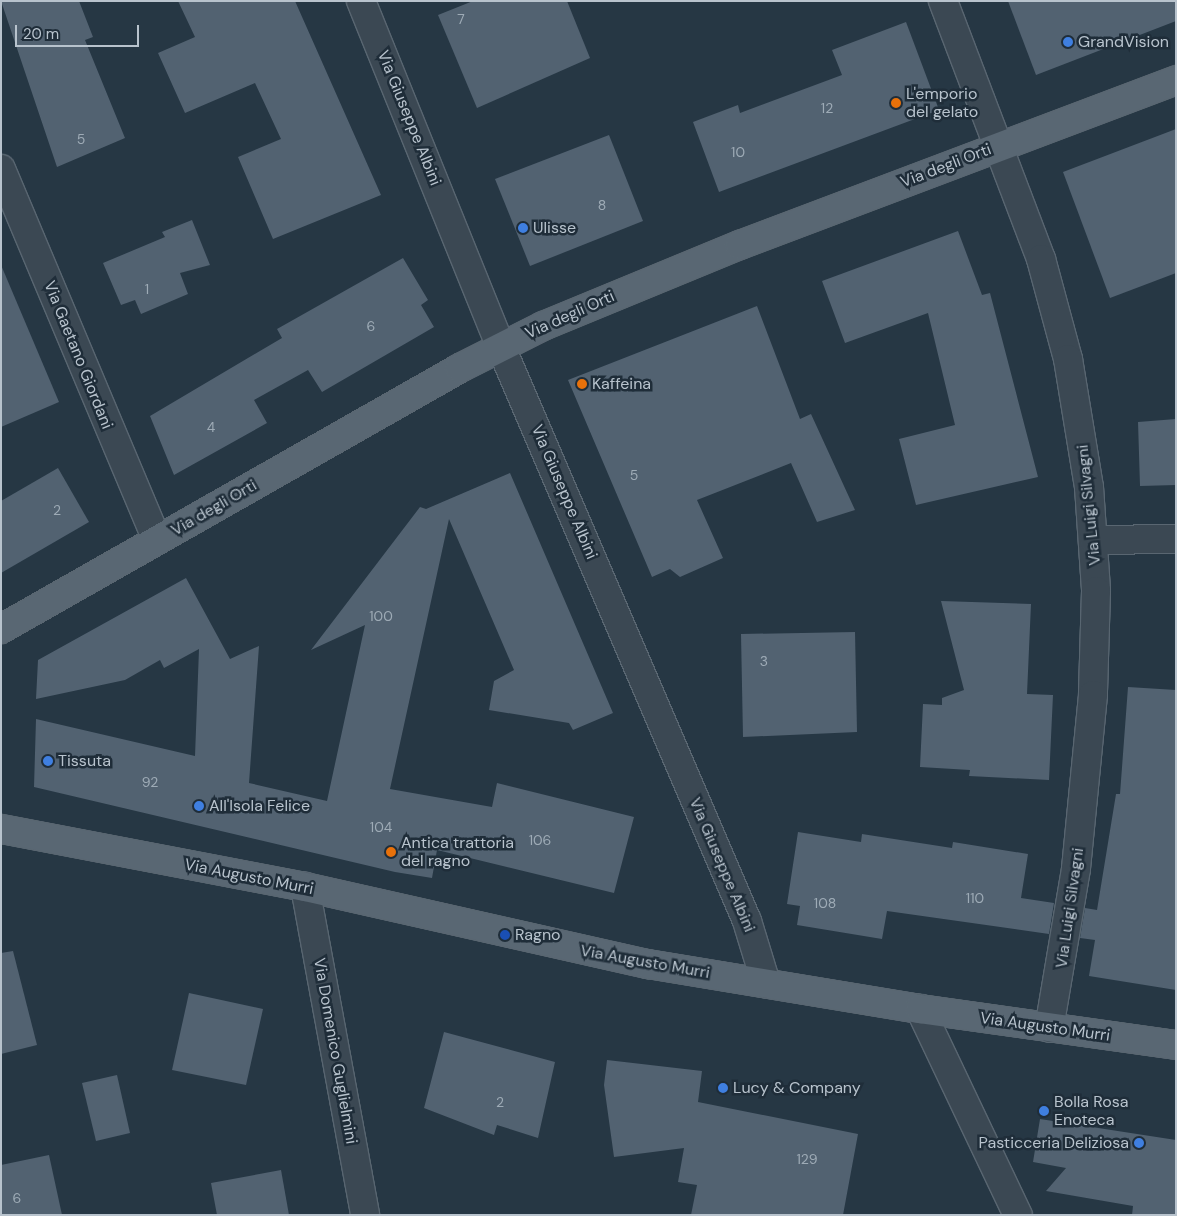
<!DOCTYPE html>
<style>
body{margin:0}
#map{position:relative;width:1177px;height:1216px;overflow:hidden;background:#263744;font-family:"DM Sans",sans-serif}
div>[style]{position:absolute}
.building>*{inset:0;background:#526271}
.roads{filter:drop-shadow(1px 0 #596671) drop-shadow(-1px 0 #596671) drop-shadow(0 1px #596671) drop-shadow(0 -1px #596671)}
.minor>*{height:28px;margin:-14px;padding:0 14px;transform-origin:14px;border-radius:14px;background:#3b4853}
.major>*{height:28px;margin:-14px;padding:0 14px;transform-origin:14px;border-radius:14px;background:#596773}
.dots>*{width:14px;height:14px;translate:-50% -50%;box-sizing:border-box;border:2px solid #1f2d39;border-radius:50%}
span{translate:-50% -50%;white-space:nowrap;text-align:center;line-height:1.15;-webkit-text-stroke:5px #1f2d39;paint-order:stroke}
.number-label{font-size:14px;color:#9eabb6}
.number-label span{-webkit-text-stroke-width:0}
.poi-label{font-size:16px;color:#b8c3cd}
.left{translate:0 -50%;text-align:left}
.right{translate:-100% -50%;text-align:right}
.street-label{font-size:16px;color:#b8c3cd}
.frame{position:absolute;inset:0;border:2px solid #b8c3cd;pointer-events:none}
.scale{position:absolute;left:15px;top:25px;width:124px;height:22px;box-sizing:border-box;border:2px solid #b8c3cd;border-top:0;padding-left:6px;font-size:15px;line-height:18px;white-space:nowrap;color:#b8c3cd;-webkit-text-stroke:4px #1f2d39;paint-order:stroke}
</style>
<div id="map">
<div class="building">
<i style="clip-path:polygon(1px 1px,79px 1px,93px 37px,85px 40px,125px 138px,57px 167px)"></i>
<i style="clip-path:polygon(178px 1px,295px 1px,381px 195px,273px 239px,238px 157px,281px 139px,255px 83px,185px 113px,158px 53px,195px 37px)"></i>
<i style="clip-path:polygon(473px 1px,567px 1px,590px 58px,477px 108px,438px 15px)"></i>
<i style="clip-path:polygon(1008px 1px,1176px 1px,1176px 21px,1036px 75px)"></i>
<i style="clip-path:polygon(906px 22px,939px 110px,719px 192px,693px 122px,738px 105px,740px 113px,842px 75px,832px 50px)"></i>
<i style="clip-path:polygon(1176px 129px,1176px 273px,1110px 298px,1063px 172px)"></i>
<i style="clip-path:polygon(609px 135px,643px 221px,530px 266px,495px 179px)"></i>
<i style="clip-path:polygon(192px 220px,210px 265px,180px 273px,188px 294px,141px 314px,135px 300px,121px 305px,103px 263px,165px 237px,162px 232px)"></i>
<i style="clip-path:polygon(958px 231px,982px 295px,990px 293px,1038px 477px,916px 505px,899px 439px,955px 425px,928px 313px,845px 343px,822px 281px)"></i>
<i style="clip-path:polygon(403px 258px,428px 300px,421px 305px,434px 327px,322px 392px,308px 370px,254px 400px,267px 423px,174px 475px,150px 416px,282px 338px,277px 329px)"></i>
<i style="clip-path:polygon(1px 265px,59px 402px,1px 427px)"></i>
<i style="clip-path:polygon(757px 306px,800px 419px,811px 414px,855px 510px,817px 522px,791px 463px,697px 500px,723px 558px,680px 577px,670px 569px,652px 577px,568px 380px)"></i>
<i style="clip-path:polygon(1176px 419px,1176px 485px,1140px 486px,1138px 422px)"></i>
<i style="clip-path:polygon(58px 468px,89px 522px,1px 573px,1px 501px)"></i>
<i style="clip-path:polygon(510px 473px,613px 713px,573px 730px,569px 723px,489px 710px,494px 681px,514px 670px,449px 519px,390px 789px,492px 807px,497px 783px,634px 817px,614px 893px,437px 850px,432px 878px,395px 872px,34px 787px,36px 719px,195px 756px,199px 649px,164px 668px,160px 660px,125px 680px,36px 699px,38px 660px,186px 578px,230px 659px,259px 646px,249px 783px,327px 801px,365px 625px,311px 650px,420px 507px,426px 509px)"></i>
<i style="clip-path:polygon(941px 601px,1031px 604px,1027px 694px,1053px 695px,1049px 780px,969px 776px,970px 770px,920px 767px,923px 704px,942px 705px,942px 698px,964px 690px)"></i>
<i style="clip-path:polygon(855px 632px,857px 732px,743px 737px,741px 634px)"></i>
<i style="clip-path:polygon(1128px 687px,1176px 690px,1176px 990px,1089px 976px,1095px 940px,1080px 938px,1085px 908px,1097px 910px,1116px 794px,1120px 794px)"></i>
<i style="clip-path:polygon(798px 832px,861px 842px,862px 834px,952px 848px,953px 842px,1028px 854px,1021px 898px,1054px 903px,1049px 934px,887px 911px,882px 939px,797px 925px,800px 906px,787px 904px)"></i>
<i style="clip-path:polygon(13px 951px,37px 1045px,1px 1054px,1px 953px)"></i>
<i style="clip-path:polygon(189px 993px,263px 1009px,246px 1085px,172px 1070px)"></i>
<i style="clip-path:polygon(444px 1032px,555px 1062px,538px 1138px,497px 1125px,494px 1135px,424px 1108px)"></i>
<i style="clip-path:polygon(607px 1060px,702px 1071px,698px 1102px,858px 1134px,843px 1215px,691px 1215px,697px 1185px,678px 1182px,684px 1148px,614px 1157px,604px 1085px)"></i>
<i style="clip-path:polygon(117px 1075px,130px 1133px,96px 1141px,82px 1083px)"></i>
<i style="clip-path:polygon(1040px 1119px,1176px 1140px,1176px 1215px,1132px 1215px,1133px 1206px,1046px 1191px,1066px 1168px,1033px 1162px)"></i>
<i style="clip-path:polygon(49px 1155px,62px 1215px,1px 1215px,1px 1165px)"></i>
<i style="clip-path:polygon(281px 1170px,289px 1215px,217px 1215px,211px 1183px)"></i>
</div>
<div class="roads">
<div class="minor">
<i style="left:361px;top:1px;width:373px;rotate:68deg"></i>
<i style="left:501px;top:347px;width:624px;rotate:66.8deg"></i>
<i style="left:747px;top:921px;width:65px;rotate:73deg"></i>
<i style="left:943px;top:1px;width:276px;rotate:69.2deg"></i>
<i style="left:1041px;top:259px;width:104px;rotate:74.9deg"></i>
<i style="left:1068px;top:359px;width:130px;rotate:80.7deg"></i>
<i style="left:1089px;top:487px;width:104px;rotate:86.1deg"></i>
<i style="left:1096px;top:591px;width:104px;rotate:91.7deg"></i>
<i style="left:1093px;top:695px;width:175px;rotate:95.6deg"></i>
<i style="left:1076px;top:869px;width:161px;rotate:99.6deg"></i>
<i style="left:1px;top:169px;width:402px;rotate:67.2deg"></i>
<i style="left:1094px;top:540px;width:82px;rotate:-0.7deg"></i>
<i style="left:305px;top:887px;width:333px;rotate:79.6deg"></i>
<i style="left:920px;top:1009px;width:228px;rotate:64.6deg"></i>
</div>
<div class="major">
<i style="left:1px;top:629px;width:528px;rotate:-29.62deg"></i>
<i style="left:460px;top:368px;width:93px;rotate:-26.8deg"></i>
<i style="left:543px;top:326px;width:213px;rotate:-22.4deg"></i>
<i style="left:740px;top:245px;width:466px;rotate:-20.7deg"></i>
<i style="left:1px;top:829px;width:309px;rotate:10.8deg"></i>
<i style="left:305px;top:887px;width:352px;rotate:12.7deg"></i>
<i style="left:648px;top:964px;width:276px;rotate:9.4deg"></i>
<i style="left:920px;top:1009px;width:259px;rotate:8deg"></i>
</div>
</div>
<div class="dots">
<i style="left:1068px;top:42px;background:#3f7fe0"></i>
<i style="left:896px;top:103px;background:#e8710a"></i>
<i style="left:523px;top:228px;background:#3f7fe0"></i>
<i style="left:582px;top:384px;background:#e8710a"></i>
<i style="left:48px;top:761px;background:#3f7fe0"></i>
<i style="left:199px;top:806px;background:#3f7fe0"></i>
<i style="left:391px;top:852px;background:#e8710a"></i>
<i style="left:505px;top:935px;background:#1a4fb4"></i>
<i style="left:723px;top:1088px;background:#3f7fe0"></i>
<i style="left:1044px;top:1111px;background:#3f7fe0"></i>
<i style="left:1139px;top:1143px;background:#3f7fe0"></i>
</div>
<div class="number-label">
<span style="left:461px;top:19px">7</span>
<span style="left:827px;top:108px">12</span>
<span style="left:81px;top:139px">5</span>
<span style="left:738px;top:152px">10</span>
<span style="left:602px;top:205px">8</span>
<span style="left:147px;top:289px">1</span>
<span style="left:371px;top:326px">6</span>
<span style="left:211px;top:427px">4</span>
<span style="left:634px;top:475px">5</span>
<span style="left:57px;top:510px">2</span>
<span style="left:381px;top:616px">100</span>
<span style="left:764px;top:661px">3</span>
<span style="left:150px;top:782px">92</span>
<span style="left:381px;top:827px">104</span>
<span style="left:540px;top:840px">106</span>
<span style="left:975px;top:898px">110</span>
<span style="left:825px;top:903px">108</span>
<span style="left:500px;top:1102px">2</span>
<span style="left:807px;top:1159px">129</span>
<span style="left:17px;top:1198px">6</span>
</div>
<div class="poi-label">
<span class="left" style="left:1078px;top:42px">GrandVision</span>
<span class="left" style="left:906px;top:103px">L'emporio<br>del gelato</span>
<span class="left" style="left:533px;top:228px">Ulisse</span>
<span class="left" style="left:592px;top:384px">Kaffeina</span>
<span class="left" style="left:58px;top:761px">Tissuta</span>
<span class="left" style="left:209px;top:806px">All'Isola Felice</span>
<span class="left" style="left:401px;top:852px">Antica trattoria<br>del ragno</span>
<span class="left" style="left:515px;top:935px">Ragno</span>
<span class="left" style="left:733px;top:1088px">Lucy &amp; Company</span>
<span class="left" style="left:1054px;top:1111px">Bolla Rosa<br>Enoteca</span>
<span class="right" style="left:1129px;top:1143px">Pasticceria Deliziosa</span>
</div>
<div class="street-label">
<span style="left:409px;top:118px;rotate:68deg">Via Giuseppe Albini</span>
<span style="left:946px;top:166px;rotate:-21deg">Via degli Orti</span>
<span style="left:570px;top:315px;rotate:-24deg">Via degli Orti</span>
<span style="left:78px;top:355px;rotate:68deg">Via Gaetano Giordani</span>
<span style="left:564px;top:492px;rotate:67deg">Via Giuseppe Albini</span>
<span style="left:1089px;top:505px;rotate:-96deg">Via Luigi Silvagni</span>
<span style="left:214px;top:508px;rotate:-30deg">Via degli Orti</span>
<span style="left:722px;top:865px;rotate:67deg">Via Giuseppe Albini</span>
<span style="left:249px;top:877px;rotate:11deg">Via Augusto Murri</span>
<span style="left:1070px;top:908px;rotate:-82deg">Via Luigi Silvagni</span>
<span style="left:645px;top:962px;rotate:10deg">Via Augusto Murri</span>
<span style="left:1045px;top:1027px;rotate:8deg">Via Augusto Murri</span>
<span style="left:335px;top:1051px;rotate:80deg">Via Domenico Guglielmini</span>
</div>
<div class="frame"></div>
<div class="scale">20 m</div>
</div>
